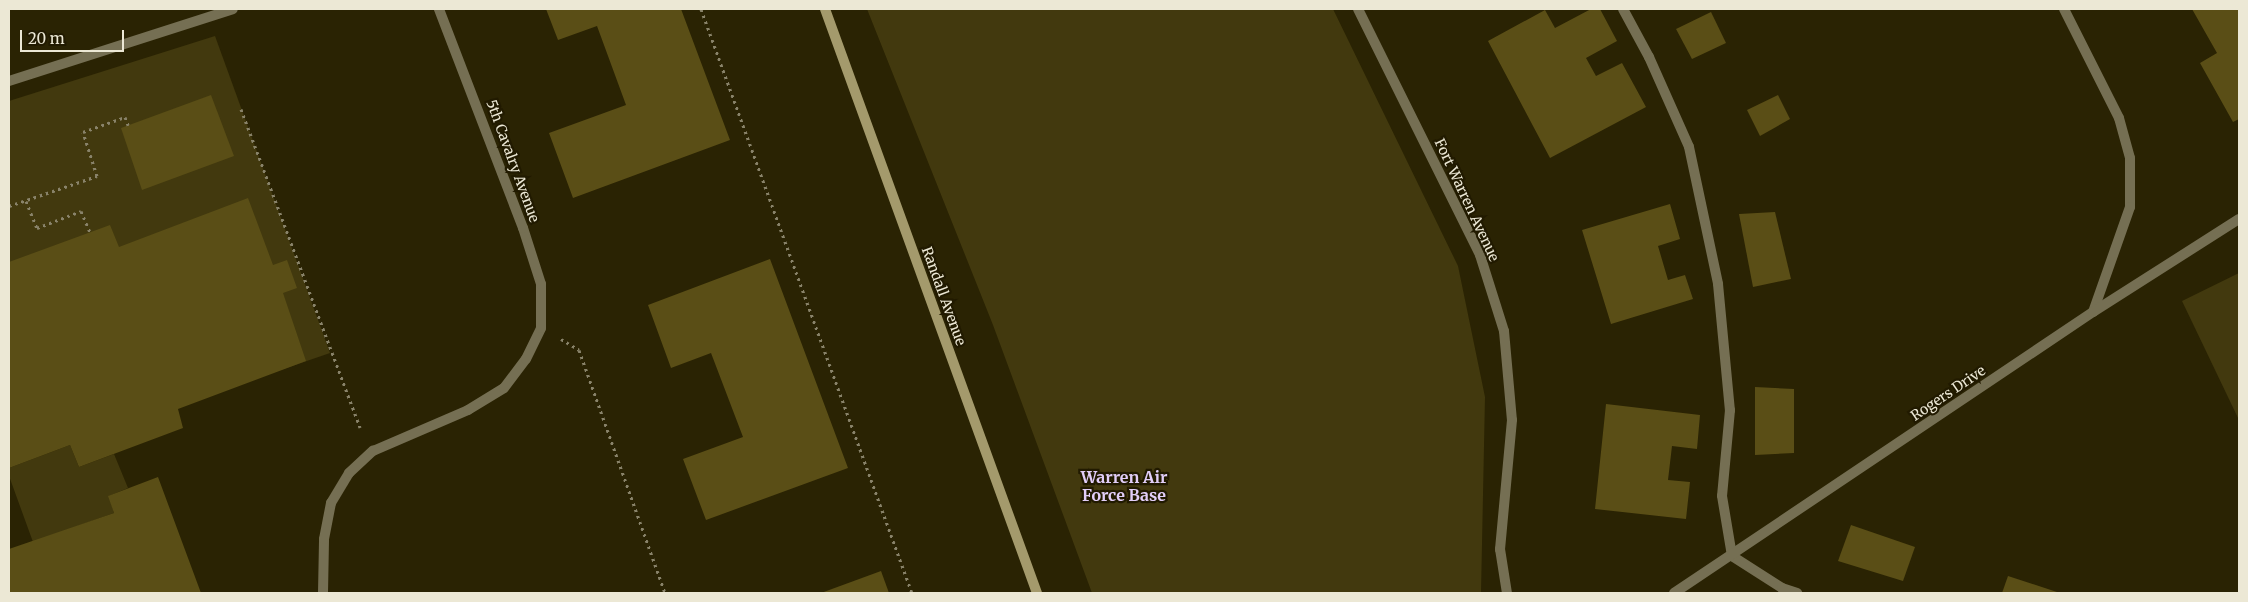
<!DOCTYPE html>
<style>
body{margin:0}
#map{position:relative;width:2248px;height:602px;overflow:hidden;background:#2a2303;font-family:Merriweather,serif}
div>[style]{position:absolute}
.green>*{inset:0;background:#42390e}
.building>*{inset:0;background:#5a4e16}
.path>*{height:3px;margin-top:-1.5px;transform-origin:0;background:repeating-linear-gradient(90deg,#89836a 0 2.5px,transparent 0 6.5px)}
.street>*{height:10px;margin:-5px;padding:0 5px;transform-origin:5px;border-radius:5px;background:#756f53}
.secondary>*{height:10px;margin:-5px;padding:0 5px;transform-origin:5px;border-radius:5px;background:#a49a6c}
span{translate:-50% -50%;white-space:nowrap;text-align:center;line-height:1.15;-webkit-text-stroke:4.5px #211a00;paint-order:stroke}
.street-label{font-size:14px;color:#ece8d5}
.quarter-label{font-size:16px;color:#e2cef8;font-weight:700}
.frame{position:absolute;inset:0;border:10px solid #ece8d5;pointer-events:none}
.scale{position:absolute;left:20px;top:30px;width:104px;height:22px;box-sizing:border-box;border:2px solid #ece8d5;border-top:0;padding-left:6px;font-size:15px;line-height:18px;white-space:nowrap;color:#ece8d5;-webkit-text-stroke:4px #211a00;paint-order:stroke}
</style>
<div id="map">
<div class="green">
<i style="clip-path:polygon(867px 9px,1333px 9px,1458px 266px,1485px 397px,1481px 593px,1092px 593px,993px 325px)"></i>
<i style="clip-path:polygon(215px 36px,330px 353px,9px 464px,9px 101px)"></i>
<i style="clip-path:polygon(2239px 273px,2239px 420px,2182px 301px)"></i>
<i style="clip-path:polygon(70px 445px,79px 467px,114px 454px,128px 488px,109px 496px,114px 513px,33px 542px,9px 476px,9px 468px)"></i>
</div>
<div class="building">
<i style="clip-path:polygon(546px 9px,681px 9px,730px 140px,573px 198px,549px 133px,626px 105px,597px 26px,558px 40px)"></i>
<i style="clip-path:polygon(1591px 9px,1600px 9px,1617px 41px,1586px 58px,1596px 76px,1622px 63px,1646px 107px,1550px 158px,1488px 41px,1545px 10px,1555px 28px)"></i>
<i style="clip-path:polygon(2192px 9px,2239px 9px,2239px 119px,2233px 122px,2200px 63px,2217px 53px)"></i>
<i style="clip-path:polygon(1711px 12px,1726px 43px,1692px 59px,1676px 29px)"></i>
<i style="clip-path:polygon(211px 95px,234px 156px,142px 190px,121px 128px)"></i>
<i style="clip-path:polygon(1778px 95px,1790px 119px,1760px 136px,1747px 110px)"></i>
<i style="clip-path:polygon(248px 198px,273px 265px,287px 260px,297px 288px,283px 293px,306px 361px,178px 409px,183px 428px,79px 467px,70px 445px,9px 468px,9px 262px,110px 225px,119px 247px)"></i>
<i style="clip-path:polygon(1670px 204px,1680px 239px,1658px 246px,1668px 280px,1685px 275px,1693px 299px,1611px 324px,1582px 230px)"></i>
<i style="clip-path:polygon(1775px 212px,1791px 279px,1753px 287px,1739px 214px)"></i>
<i style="clip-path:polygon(770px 259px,848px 468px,706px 520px,683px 459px,743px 437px,711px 353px,671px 368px,648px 305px)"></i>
<i style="clip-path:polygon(1755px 387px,1794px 389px,1794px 453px,1755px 455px)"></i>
<i style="clip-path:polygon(1606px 404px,1700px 415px,1697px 449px,1672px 446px,1668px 480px,1690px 482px,1686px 519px,1595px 509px)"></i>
<i style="clip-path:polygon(158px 477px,201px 593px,9px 593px,9px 549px,114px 513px,108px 496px)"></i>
<i style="clip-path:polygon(1851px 525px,1915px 547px,1903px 581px,1838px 561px)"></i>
<i style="clip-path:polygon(881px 571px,889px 593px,821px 593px)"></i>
<i style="clip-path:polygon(2008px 576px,2060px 593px,2002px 593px)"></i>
</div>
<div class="path">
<i style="left:701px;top:9px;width:621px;rotate:70.14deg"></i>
<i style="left:241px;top:109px;width:340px;rotate:69.5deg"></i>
<i style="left:26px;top:201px;width:29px;rotate:68deg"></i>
<i style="left:37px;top:228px;width:47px;rotate:-21.1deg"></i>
<i style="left:81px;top:211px;width:23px;rotate:67deg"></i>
<i style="left:9px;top:206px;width:93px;rotate:-18.8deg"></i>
<i style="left:97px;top:176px;width:46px;rotate:-107.7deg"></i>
<i style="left:83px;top:132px;width:45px;rotate:-19.7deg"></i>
<i style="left:125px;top:117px;width:9px;rotate:69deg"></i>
<i style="left:561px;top:339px;width:21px;rotate:31deg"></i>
<i style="left:579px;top:350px;width:258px;rotate:70.5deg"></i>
</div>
<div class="street">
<i style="left:1358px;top:9px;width:275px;rotate:63.6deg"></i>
<i style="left:1480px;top:255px;width:80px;rotate:72.5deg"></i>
<i style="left:1504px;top:331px;width:89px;rotate:84.9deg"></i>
<i style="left:1512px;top:420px;width:130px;rotate:95.3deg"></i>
<i style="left:1500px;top:549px;width:45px;rotate:81deg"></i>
<i style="left:1623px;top:9px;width:55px;rotate:61.6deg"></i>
<i style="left:1649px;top:57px;width:98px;rotate:66deg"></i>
<i style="left:1689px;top:147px;width:140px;rotate:78deg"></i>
<i style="left:1718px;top:284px;width:127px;rotate:84.6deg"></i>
<i style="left:1730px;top:410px;width:86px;rotate:95.3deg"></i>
<i style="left:1722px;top:496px;width:61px;rotate:80.5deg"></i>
<i style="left:1732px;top:556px;width:59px;rotate:32.6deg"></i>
<i style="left:1782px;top:588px;width:16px;rotate:18deg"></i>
<i style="left:2064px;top:9px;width:122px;rotate:63.2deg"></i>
<i style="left:2119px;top:118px;width:41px;rotate:74.6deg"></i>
<i style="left:2130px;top:158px;width:49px;rotate:90deg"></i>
<i style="left:2130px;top:207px;width:111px;rotate:109.4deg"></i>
<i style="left:9px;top:81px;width:235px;rotate:-17.8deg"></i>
<i style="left:323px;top:593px;width:54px;rotate:-88.9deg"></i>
<i style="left:324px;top:539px;width:37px;rotate:-79deg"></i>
<i style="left:331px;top:503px;width:35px;rotate:-59deg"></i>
<i style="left:349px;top:473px;width:33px;rotate:-43deg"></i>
<i style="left:373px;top:451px;width:103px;rotate:-23.3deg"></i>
<i style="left:468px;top:410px;width:42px;rotate:-31.4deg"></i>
<i style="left:504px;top:388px;width:36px;rotate:-53deg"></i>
<i style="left:526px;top:359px;width:34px;rotate:-64deg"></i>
<i style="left:541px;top:328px;width:44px;rotate:-90deg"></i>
<i style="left:541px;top:284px;width:59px;rotate:-107.8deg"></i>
<i style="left:523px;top:228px;width:235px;rotate:-111deg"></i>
<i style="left:1674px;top:593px;width:505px;rotate:-33.85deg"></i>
<i style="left:2093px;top:312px;width:173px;rotate:-32.5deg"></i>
</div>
<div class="secondary">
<i style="left:825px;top:9px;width:621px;rotate:70.05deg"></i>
</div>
<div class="street-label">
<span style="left:513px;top:161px;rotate:70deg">5th Cavalry Avenue</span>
<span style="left:1467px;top:200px;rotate:65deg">Fort Warren Avenue</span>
<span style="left:944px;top:296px;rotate:70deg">Randall Avenue</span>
<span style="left:1948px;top:393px;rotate:-34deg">Rogers Drive</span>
</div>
<div class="quarter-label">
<span style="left:1124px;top:486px">Warren Air<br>Force Base</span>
</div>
<div class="frame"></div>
<div class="scale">20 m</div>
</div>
